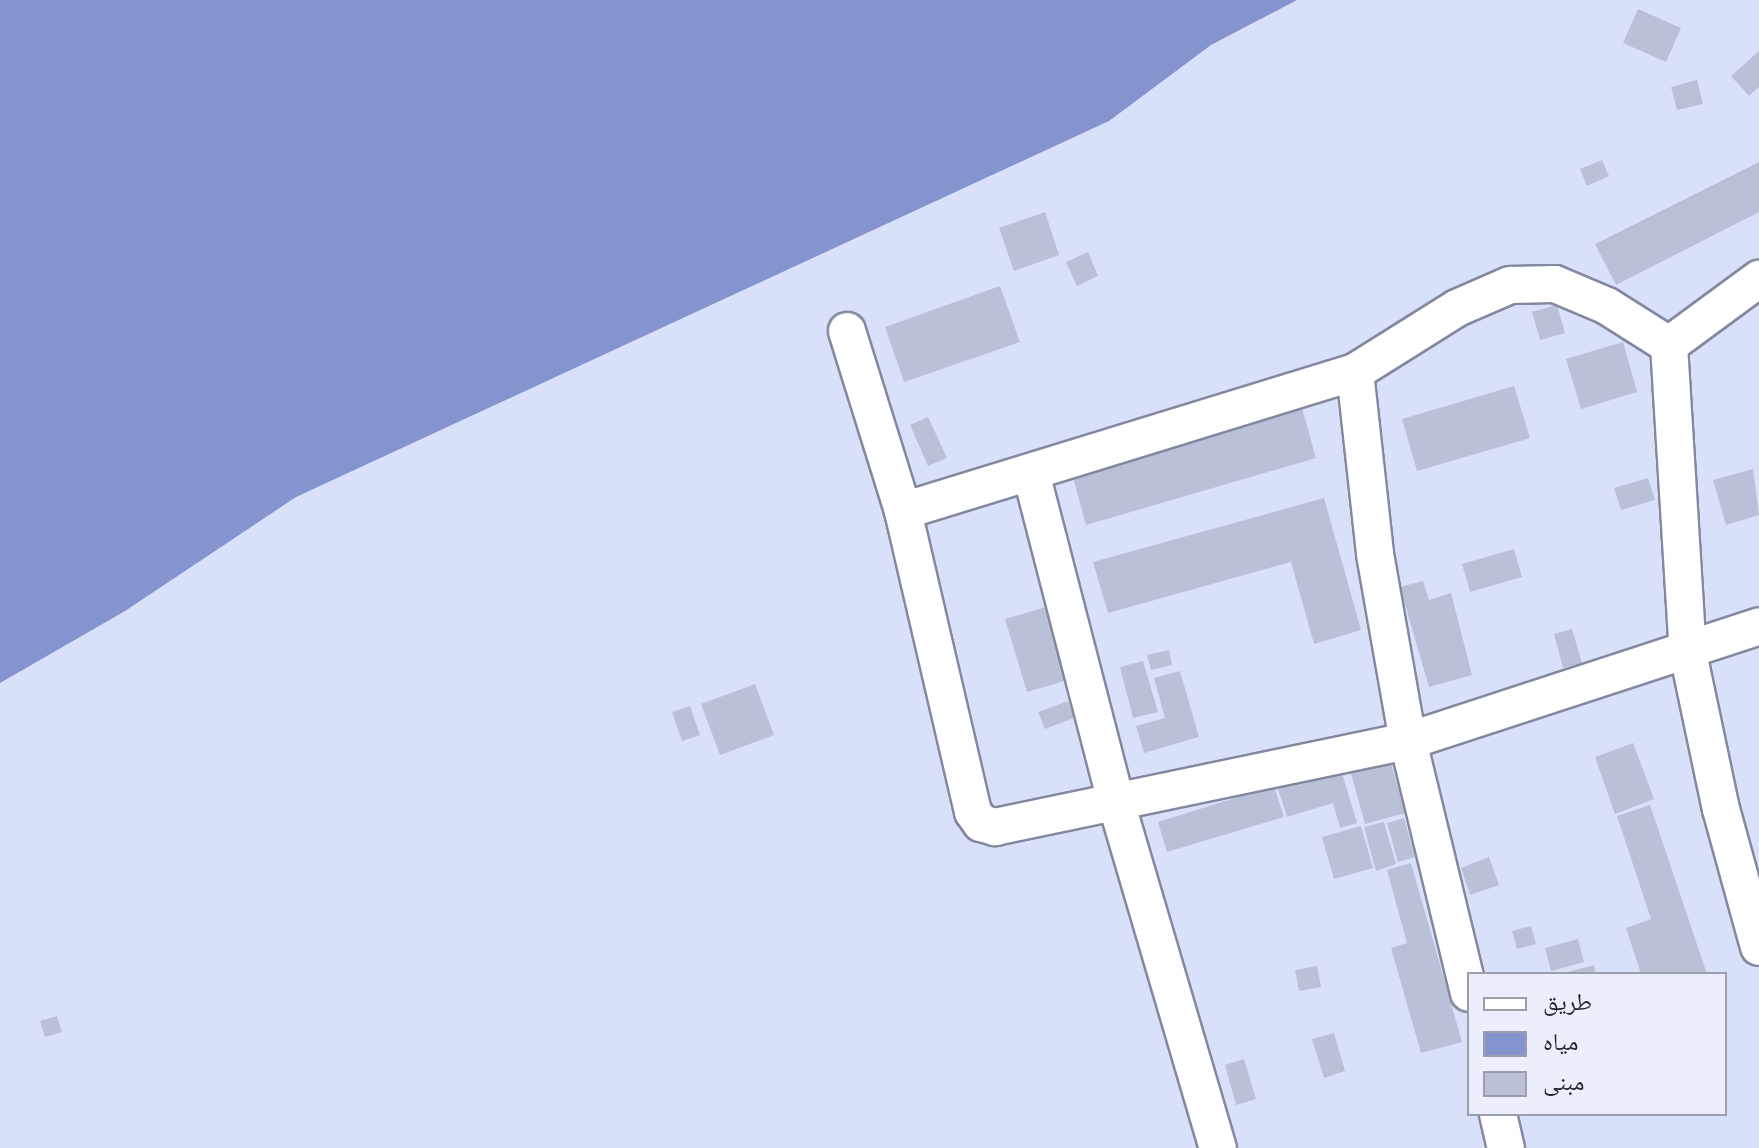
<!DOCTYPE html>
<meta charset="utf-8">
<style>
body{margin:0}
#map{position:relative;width:1759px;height:1148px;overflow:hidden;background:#d9e0f9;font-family:Montserrat,"Noto Naskh Arabic",sans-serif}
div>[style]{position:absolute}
.water>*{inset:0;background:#8593cf}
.building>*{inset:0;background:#bac0d8}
.roads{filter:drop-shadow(2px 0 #82889e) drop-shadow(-2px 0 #82889e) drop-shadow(0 2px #82889e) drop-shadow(0 -2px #82889e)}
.minor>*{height:36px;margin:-18px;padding:0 18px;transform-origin:18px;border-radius:18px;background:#fff}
span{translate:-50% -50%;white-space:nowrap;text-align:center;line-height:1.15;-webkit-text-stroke:6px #eaeefd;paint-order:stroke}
.legend{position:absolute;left:1467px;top:972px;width:260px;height:144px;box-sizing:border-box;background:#eaeefd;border:2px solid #9b9eab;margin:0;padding:10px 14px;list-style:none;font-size:24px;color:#242630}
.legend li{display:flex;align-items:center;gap:16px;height:40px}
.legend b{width:40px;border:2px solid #9b9eab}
</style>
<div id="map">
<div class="water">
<i style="clip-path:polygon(0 0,1297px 0,1211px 45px,1109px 121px,296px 497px,125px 611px,0 683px)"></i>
</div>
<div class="building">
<i style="clip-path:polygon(1638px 9px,1681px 28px,1666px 62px,1623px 43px)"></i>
<i style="clip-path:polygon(1759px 51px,1759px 87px,1749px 96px,1731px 76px)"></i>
<i style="clip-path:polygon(1697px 80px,1703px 104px,1677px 110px,1671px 87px)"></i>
<i style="clip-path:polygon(1602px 160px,1609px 176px,1587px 186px,1580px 169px)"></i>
<i style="clip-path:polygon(1759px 162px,1759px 212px,1616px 285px,1595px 244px)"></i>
<i style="clip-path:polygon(1045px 212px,1059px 255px,1014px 271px,999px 228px)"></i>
<i style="clip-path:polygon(1088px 252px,1098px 276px,1077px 286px,1066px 262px)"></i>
<i style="clip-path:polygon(1000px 286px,1020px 342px,904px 382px,885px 327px)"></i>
<i style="clip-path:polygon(1557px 305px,1565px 333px,1540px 340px,1532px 312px)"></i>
<i style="clip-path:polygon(1623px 342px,1637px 392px,1581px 409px,1566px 359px)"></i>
<i style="clip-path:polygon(1514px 386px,1530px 438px,1417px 471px,1402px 419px)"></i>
<i style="clip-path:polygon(1302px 408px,1316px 458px,1086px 525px,1072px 474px)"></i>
<i style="clip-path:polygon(928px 417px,947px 458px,928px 466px,910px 425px)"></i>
<i style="clip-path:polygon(1753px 469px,1759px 515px,1726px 525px,1713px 480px)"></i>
<i style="clip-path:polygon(1648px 478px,1655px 500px,1621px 510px,1614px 488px)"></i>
<i style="clip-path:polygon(1324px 498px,1361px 630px,1314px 644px,1291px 562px,1108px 613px,1093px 562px)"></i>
<i style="clip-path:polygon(1514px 549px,1522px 577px,1470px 592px,1462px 564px)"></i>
<i style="clip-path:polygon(1423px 581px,1429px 600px,1451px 593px,1472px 675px,1429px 687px,1400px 587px)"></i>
<i style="clip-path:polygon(1046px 607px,1068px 680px,1027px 692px,1005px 619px)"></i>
<i style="clip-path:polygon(1572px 629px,1582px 663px,1563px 668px,1554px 634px)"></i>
<i style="clip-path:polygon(1169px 650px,1172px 665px,1151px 670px,1147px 655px)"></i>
<i style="clip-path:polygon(1143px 661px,1158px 712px,1133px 718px,1120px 667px)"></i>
<i style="clip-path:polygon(1180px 671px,1199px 737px,1144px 753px,1136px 726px,1165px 718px,1154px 678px)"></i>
<i style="clip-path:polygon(755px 684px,774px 735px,720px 755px,701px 704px)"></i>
<i style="clip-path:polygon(1068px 701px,1074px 718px,1045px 729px,1038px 712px)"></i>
<i style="clip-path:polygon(690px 706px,700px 735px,682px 741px,672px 712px)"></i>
<i style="clip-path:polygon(1633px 743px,1654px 799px,1615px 814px,1595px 757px)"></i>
<i style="clip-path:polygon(1390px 759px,1405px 813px,1365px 824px,1350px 770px)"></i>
<i style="clip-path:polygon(1341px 770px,1357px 823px,1340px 828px,1333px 803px,1287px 817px,1278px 789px)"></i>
<i style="clip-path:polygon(1274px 786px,1284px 817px,1167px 852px,1158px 822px)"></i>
<i style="clip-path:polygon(1650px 805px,1707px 974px,1641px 974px,1626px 928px,1651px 919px,1617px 816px)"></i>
<i style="clip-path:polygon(1404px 818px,1415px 857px,1398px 862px,1387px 823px)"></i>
<i style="clip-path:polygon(1384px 822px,1396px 864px,1376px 871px,1364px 827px)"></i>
<i style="clip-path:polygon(1361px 826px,1373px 868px,1334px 879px,1322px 837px)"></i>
<i style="clip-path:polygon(1489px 857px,1499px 885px,1470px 895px,1461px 868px)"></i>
<i style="clip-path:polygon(1411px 863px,1462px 1042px,1421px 1053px,1391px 948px,1407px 943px,1387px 870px)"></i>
<i style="clip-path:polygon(1531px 926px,1536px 944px,1517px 949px,1512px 931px)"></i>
<i style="clip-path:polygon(1578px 939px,1584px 962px,1551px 971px,1545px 948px)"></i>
<i style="clip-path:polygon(1594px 965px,1596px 974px,1564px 974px,1564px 973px)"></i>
<i style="clip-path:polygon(1317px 966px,1321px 987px,1299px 991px,1295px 970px)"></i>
<i style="clip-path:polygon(57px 1016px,62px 1032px,45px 1037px,40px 1021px)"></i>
<i style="clip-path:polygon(1334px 1033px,1345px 1071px,1324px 1078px,1312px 1039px)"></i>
<i style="clip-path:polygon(1244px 1059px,1256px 1099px,1236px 1105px,1225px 1065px)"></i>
</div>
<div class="roads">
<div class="minor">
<i style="left:847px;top:331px;width:189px;rotate:72.7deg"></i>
<i style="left:903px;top:511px;width:309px;rotate:76.9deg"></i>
<i style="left:973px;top:812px;width:14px;rotate:54deg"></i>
<i style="left:981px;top:823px;width:15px;rotate:16deg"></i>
<i style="left:995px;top:827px;width:422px;rotate:-11.8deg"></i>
<i style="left:1408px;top:741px;width:369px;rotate:-18.1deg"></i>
<i style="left:1669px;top:345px;width:309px;rotate:86.5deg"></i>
<i style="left:1688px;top:653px;width:159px;rotate:78.1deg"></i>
<i style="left:1721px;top:809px;width:143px;rotate:74.6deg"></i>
<i style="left:1669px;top:345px;width:112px;rotate:-36.3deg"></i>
<i style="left:1355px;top:372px;width:183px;rotate:83.7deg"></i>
<i style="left:1375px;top:554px;width:190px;rotate:80deg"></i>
<i style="left:1408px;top:741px;width:259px;rotate:76.4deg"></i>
<i style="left:1031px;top:473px;width:340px;rotate:75.5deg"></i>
<i style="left:1116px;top:802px;width:361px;rotate:73.6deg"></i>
<i style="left:903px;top:511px;width:473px;rotate:-17.1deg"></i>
<i style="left:1355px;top:372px;width:120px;rotate:-32.1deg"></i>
<i style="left:1457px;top:308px;width:58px;rotate:-23.5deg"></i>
<i style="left:1510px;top:285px;width:45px;rotate:-1.3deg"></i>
<i style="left:1555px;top:284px;width:56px;rotate:22.9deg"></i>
<i style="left:1607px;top:306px;width:73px;rotate:32.2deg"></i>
<i style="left:1498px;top:1114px;width:35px;rotate:77deg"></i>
</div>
</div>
<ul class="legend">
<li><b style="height:10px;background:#fff"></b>طريق</li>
<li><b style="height:22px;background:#8593cf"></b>مياه</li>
<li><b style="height:22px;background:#bac0d8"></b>مبنى</li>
</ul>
</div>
